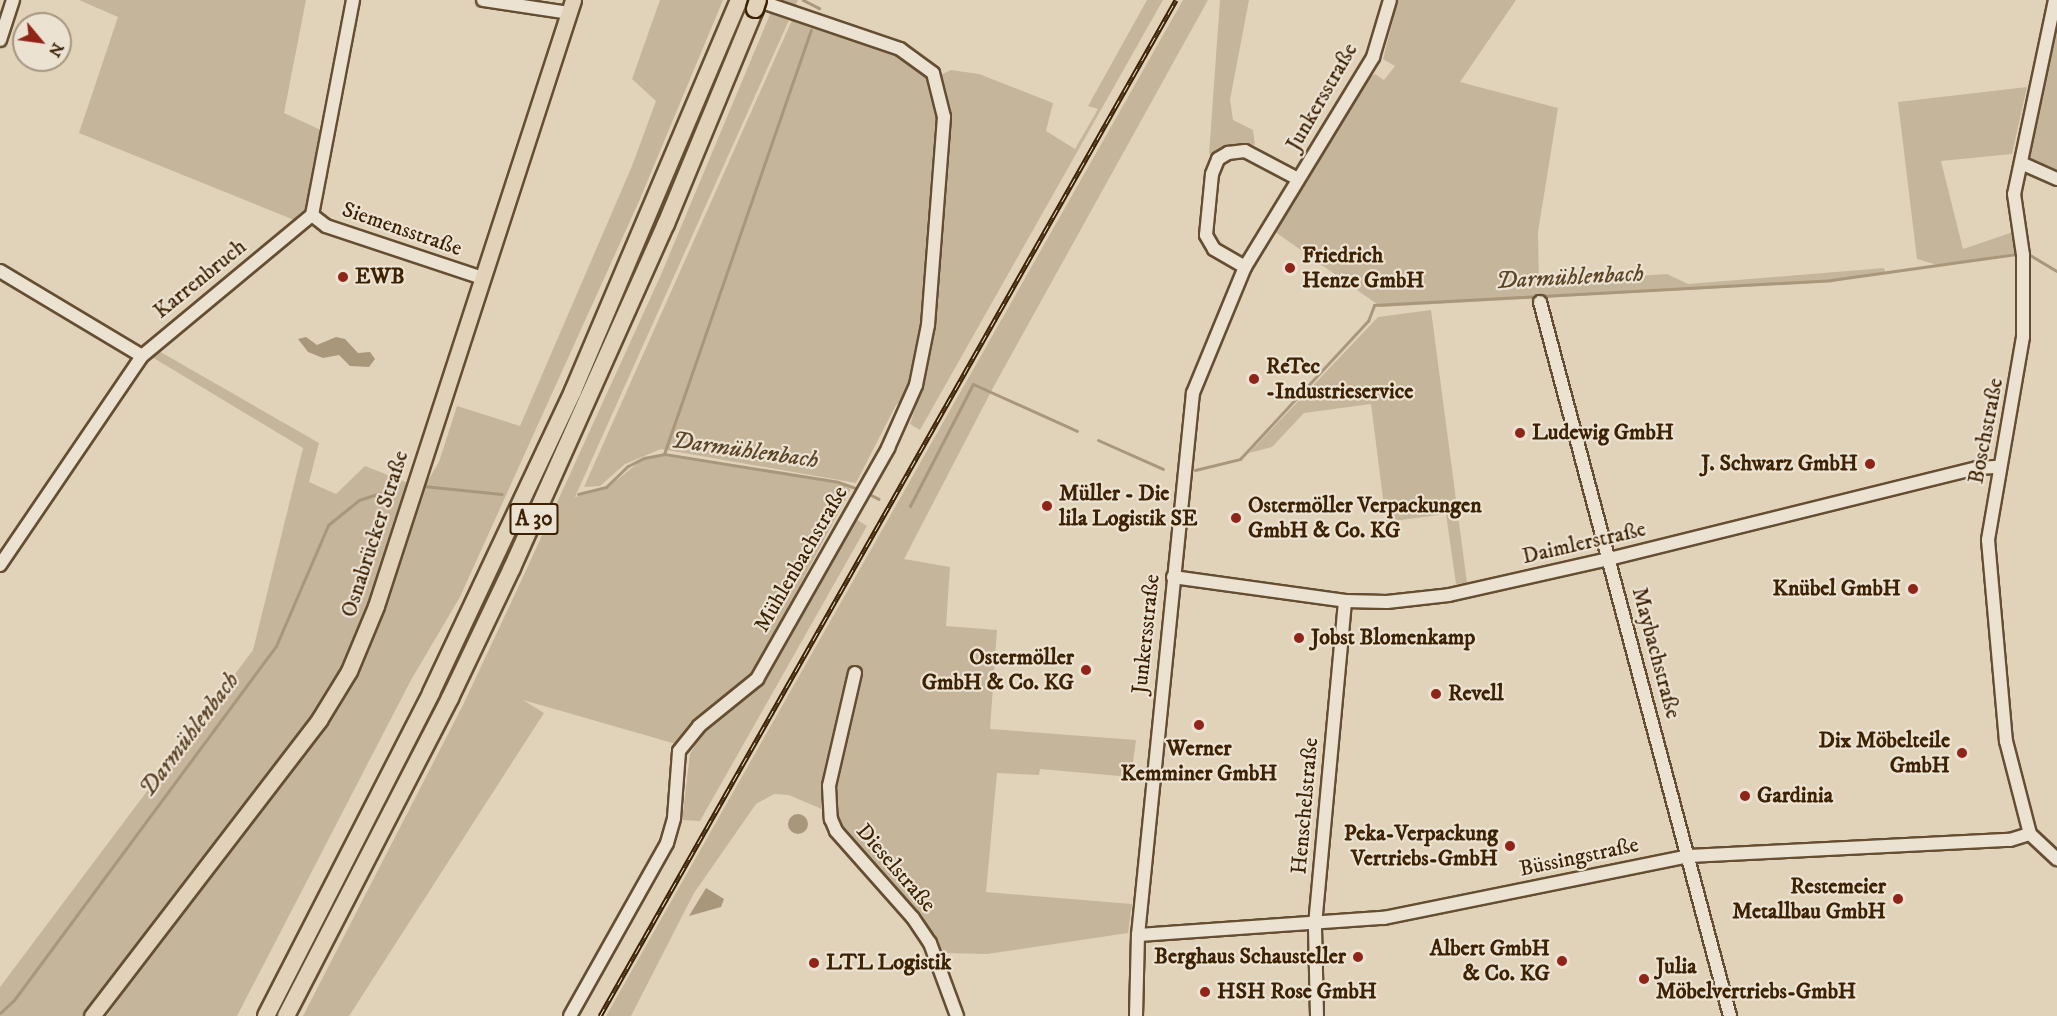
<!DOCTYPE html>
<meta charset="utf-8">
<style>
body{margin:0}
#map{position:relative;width:2057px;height:1016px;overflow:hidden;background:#e1d3ba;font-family:"IM FELL DW Pica",serif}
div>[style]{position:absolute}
.green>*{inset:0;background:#c5b59b}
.water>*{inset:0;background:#a9977c}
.round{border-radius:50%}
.stream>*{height:3px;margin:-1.5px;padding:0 1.5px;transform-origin:1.5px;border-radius:1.5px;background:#a9977c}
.roads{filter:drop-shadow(2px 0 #654e31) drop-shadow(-2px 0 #654e31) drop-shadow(0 2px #654e31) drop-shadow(0 -2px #654e31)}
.minor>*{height:12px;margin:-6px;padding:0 6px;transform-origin:6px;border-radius:6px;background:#ece2d2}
.major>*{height:15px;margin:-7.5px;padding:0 7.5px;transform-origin:7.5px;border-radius:7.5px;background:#e1d3ba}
.highway>*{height:16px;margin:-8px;padding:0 8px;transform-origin:8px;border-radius:8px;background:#e1d3ba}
.rail>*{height:5px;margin-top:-2.5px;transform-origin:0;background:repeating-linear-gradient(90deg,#ece2d2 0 9px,#3c2203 0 18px);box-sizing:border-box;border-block:2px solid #3c2203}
.bridges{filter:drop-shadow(2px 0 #3c2203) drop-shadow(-2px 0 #3c2203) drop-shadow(0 2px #3c2203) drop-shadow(0 -2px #3c2203)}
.highway-bridge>*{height:16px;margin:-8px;padding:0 8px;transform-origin:8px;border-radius:8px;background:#e1d3ba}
.dots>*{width:16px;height:16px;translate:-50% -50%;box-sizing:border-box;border:3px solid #ece2d2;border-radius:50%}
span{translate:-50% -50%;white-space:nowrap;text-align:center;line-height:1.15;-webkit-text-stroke:4.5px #ece2d2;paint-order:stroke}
.shield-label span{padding:2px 4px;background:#ece2d2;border:2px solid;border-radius:4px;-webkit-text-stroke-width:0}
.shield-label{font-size:21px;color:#3c2203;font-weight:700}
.street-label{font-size:22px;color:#3c2203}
.poi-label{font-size:22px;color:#3c2203;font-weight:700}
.left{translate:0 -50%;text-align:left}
.right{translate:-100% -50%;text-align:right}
.water-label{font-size:24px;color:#5d4527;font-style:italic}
.north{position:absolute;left:12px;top:12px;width:60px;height:60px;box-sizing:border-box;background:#ece2d2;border:2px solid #a6957f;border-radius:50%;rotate:119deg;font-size:16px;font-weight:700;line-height:24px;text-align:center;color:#3c2203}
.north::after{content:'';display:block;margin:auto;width:21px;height:27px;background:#8f2418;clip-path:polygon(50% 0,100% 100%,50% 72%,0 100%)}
</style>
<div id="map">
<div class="green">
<i style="clip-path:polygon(79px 0,306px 0,284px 113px,323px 131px,311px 205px,294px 220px,79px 133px,118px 17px)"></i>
<i style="clip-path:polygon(660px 0,723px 0,640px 199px,460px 597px,411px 680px,237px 1016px,107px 1016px,119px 999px,107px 988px,84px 1016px,0 1016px,0 987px,253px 650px,303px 448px,147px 354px,157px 350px,319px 443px,309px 482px,336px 494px,365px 466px,423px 489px,439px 462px,457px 406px,520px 426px,632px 166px,656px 101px,632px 79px)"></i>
<i style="clip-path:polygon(776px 0,798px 0,575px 497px,606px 489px,644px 458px,664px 456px,837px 483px,851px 489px,752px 675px,676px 744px,523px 700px,544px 713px,349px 1016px,303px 1016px,464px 703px,523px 577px,660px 277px)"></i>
<i style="clip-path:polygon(1147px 0,1163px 0,920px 430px,910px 424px,923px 385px,896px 405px,856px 483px,661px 449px,625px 464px,600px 486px,584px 487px,793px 18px,896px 53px,930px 80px,951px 70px,979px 74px,1053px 103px,1046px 131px,1075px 149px,1098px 109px,1088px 106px)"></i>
<i style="clip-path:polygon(1183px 0,1208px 0,994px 386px,904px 559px,950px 567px,946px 626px,997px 630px,990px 729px,1136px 740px,1131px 777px,1040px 769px,1039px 775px,997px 773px,986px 892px,1132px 904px,1128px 933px,987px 954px,943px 953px,924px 922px,849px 839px,837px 817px,834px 784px,863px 670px,852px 673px,824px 810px,789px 795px,774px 794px,756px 804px,694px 893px,631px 1016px,606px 1016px)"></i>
<i style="clip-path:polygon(1220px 0,1249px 0,1230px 100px,1233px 120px,1253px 130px,1255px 145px,1239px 143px,1209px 154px)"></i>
<i style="clip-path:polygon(1398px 0,1516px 0,1460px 82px,1558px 108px,1538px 232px,1539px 283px,1667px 274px,1688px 284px,1884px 268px,1885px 272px,1830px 282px,1381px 307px,1274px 231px,1367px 79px,1375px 74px,1384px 80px,1395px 66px,1383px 59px)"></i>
<i style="clip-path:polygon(2057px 13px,2057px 174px,2032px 160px,2028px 154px)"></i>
<i style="clip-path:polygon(2027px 87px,2012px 154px,1941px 161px,1963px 249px,2016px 231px,2019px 252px,1941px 266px,1917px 259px,1898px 102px)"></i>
<i style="clip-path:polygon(1431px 310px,1467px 583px,1456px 584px,1446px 514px,1386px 522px,1371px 404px,1304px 413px,1272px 447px,1249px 453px,1378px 317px)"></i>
<i style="clip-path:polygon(856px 519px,867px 526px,700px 821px,682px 820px,690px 754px,704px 731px,761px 683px)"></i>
</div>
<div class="water">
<i style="clip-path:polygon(306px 337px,317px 345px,336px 337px,345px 339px,358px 353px,370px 352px,375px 359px,369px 367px,350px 366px,339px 355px,323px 358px,308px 352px,298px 339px)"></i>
<i class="round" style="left:788px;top:814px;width:20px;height:20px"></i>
<i style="clip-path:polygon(706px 888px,724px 899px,721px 907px,689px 916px)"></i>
</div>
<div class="stream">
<i style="left:803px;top:0;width:18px;rotate:27deg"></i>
<i style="left:2030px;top:255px;width:31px;rotate:31deg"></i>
<i style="left:1098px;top:440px;width:71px;rotate:24deg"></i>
<i style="left:664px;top:454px;width:449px;rotate:-70.9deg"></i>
<i style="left:1195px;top:470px;width:46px;rotate:-13.7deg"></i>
<i style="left:1240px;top:459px;width:188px;rotate:-47.2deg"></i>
<i style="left:1368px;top:321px;width:17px;rotate:-69deg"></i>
<i style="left:1374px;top:305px;width:458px;rotate:-3.1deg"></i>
<i style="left:1831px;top:280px;width:187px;rotate:-8deg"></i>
<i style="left:423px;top:486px;width:79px;rotate:5.8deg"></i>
<i style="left:867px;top:493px;width:13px;rotate:27deg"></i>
<i style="left:578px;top:494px;width:29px;rotate:-14deg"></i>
<i style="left:606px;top:487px;width:30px;rotate:-44deg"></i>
<i style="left:628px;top:466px;width:18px;rotate:-27deg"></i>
<i style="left:644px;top:458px;width:20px;rotate:-11deg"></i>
<i style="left:664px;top:454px;width:176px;rotate:9.1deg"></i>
<i style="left:838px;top:482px;width:24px;rotate:19deg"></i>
<i style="left:910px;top:506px;width:137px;rotate:-62.7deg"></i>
<i style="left:973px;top:384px;width:114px;rotate:24.3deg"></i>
<i style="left:0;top:1013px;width:19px;rotate:-43deg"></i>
<i style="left:14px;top:1000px;width:440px;rotate:-53.5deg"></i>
<i style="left:276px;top:646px;width:132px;rotate:-66.7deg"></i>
<i style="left:328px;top:525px;width:40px;rotate:-39deg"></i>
<i style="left:359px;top:500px;width:41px;rotate:-18.4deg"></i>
</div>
<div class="roads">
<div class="minor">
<i style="left:483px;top:0;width:87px;rotate:8.6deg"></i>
<i style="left:2055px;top:0;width:198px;rotate:101.9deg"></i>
<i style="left:2014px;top:194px;width:62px;rotate:81.6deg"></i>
<i style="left:2023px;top:255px;width:82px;rotate:90deg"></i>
<i style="left:2023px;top:337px;width:206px;rotate:99.8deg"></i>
<i style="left:1988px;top:540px;width:202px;rotate:84.9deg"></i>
<i style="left:2006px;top:741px;width:96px;rotate:75.5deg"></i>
<i style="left:2030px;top:834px;width:37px;rotate:43deg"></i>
<i style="left:0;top:40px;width:42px;rotate:-72deg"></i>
<i style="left:2021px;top:163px;width:39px;rotate:24deg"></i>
<i style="left:312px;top:215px;width:18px;rotate:38deg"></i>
<i style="left:326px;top:226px;width:164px;rotate:18.4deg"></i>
<i style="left:1245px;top:267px;width:36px;rotate:-150deg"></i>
<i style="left:1214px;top:249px;width:16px;rotate:-120deg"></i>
<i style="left:1206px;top:235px;width:61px;rotate:-84.4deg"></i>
<i style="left:1212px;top:174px;width:16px;rotate:-68deg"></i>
<i style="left:1218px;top:159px;width:12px;rotate:-31deg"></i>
<i style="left:1228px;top:153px;width:17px;rotate:-7deg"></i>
<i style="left:1245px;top:151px;width:60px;rotate:27.8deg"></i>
<i style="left:0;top:271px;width:165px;rotate:30.9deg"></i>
<i style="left:1540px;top:302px;width:739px;rotate:75.1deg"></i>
<i style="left:0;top:565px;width:253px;rotate:-55.8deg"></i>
<i style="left:142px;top:356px;width:221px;rotate:-39.7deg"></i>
<i style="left:312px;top:215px;width:219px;rotate:-79.2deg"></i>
<i style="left:1173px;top:577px;width:174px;rotate:7.9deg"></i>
<i style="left:1345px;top:601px;width:42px;rotate:1.4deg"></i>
<i style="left:1387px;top:602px;width:62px;rotate:-6.4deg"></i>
<i style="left:1449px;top:595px;width:164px;rotate:-12.7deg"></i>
<i style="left:1609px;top:559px;width:379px;rotate:-13.9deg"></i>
<i style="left:1977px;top:468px;width:22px;rotate:-3deg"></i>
<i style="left:855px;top:673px;width:116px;rotate:103deg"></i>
<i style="left:829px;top:786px;width:33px;rotate:87deg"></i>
<i style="left:831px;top:819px;width:13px;rotate:67deg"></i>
<i style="left:836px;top:831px;width:116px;rotate:48.5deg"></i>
<i style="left:913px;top:918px;width:30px;rotate:56deg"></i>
<i style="left:930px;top:943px;width:78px;rotate:69.7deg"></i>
<i style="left:1138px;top:935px;width:247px;rotate:-4deg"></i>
<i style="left:1384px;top:918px;width:311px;rotate:-11.5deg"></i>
<i style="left:1689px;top:856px;width:321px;rotate:-2.9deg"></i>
<i style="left:2010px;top:840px;width:21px;rotate:-17deg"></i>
<i style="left:570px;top:1016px;width:198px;rotate:-60.7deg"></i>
<i style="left:667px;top:843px;width:26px;rotate:-74deg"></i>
<i style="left:674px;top:818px;width:67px;rotate:-85.7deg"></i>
<i style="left:679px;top:751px;width:32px;rotate:-51deg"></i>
<i style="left:699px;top:726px;width:75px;rotate:-39deg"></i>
<i style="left:757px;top:679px;width:266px;rotate:-60.4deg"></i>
<i style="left:888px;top:448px;width:69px;rotate:-66deg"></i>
<i style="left:916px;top:385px;width:61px;rotate:-78.7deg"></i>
<i style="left:928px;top:325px;width:209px;rotate:-85.6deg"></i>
<i style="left:944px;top:117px;width:45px;rotate:-104deg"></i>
<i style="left:933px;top:73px;width:41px;rotate:-144deg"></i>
<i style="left:900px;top:49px;width:152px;rotate:-161.2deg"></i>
<i style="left:1136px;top:1016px;width:81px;rotate:-88.6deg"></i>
<i style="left:1138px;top:935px;width:545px;rotate:-84.21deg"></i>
<i style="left:1193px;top:393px;width:136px;rotate:-67.6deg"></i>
<i style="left:1245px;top:267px;width:246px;rotate:-58.6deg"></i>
<i style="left:1373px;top:57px;width:59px;rotate:-73.4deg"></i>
<i style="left:1317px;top:1016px;width:91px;rotate:-91.3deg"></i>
<i style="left:1315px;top:925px;width:325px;rotate:-84.7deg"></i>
</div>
<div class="major">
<i style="left:92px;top:1016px;width:373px;rotate:-52.5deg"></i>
<i style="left:319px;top:720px;width:57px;rotate:-58.5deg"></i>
<i style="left:349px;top:671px;width:70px;rotate:-67.4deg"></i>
<i style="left:376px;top:606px;width:637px;rotate:-71.99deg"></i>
</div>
<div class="highway">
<i style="left:266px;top:1016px;width:363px;rotate:-62.9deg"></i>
<i style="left:431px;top:693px;width:334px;rotate:-64.8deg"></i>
<i style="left:573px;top:391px;width:425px;rotate:-67deg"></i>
<i style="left:286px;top:1016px;width:358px;rotate:-62.7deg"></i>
<i style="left:450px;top:698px;width:144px;rotate:-64.5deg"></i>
<i style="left:512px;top:568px;width:377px;rotate:-65.9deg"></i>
<i style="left:666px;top:224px;width:233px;rotate:-67.5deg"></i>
</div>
</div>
<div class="rail">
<i style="left:600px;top:1016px;width:1168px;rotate:-60.45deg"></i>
</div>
<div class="bridges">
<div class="highway-bridge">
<i style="left:755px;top:9px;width:9px;rotate:-72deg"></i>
</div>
</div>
<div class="dots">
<i style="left:1290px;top:268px;background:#8f2418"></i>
<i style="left:343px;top:277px;background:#8f2418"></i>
<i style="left:1254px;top:379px;background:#8f2418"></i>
<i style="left:1520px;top:433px;background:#8f2418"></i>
<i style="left:1870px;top:464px;background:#8f2418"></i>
<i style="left:1047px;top:506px;background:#8f2418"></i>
<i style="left:1236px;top:518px;background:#8f2418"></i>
<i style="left:1913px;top:589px;background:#8f2418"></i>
<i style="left:1299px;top:638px;background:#8f2418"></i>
<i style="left:1086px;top:670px;background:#8f2418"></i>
<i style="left:1436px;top:694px;background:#8f2418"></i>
<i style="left:1199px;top:725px;background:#8f2418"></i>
<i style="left:1962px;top:753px;background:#8f2418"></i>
<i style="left:1745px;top:796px;background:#8f2418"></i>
<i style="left:1510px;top:846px;background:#8f2418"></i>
<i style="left:1898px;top:899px;background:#8f2418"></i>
<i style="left:1358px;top:957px;background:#8f2418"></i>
<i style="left:1562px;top:961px;background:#8f2418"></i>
<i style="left:814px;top:963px;background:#8f2418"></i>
<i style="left:1644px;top:979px;background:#8f2418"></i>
<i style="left:1205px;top:992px;background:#8f2418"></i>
</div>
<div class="shield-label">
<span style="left:534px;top:519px">A 30</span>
</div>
<div class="street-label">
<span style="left:1322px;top:97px;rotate:-60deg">Junkersstraße</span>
<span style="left:402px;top:229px;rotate:19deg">Siemensstraße</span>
<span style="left:200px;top:279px;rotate:-39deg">Karrenbruch</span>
<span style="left:1986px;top:431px;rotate:-79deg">Boschstraße</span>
<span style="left:375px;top:534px;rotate:-72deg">Osnabrücker Straße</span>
<span style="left:1584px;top:543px;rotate:-13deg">Daimlerstraße</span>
<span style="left:801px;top:559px;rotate:-60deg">Mühlenbachstraße</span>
<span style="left:1146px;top:634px;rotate:-84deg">Junkersstraße</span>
<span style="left:1656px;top:653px;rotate:75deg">Maybachstraße</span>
<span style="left:1305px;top:806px;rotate:-85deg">Henschelstraße</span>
<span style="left:1579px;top:857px;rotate:-12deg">Büssingstraße</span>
<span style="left:896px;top:868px;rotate:49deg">Dieselstraße</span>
</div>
<div class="poi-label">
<span class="left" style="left:1302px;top:268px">Friedrich<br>Henze GmbH</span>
<span class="left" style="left:355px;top:277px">EWB</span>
<span class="left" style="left:1266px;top:379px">ReTec<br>-Industrieservice</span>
<span class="left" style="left:1532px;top:433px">Ludewig GmbH</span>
<span class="right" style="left:1858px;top:464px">J. Schwarz GmbH</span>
<span class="left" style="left:1059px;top:506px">Müller - Die<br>lila Logistik SE</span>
<span class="left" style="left:1248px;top:518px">Ostermöller Verpackungen<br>GmbH &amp; Co. KG</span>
<span class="right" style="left:1901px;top:589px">Knübel GmbH</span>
<span class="left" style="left:1311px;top:638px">Jobst Blomenkamp</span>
<span class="right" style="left:1074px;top:670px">Ostermöller<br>GmbH &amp; Co. KG</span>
<span class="left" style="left:1448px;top:694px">Revell</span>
<span class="right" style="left:1950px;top:753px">Dix Möbelteile<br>GmbH</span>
<span style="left:1199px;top:761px">Werner<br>Kemminer GmbH</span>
<span class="left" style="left:1757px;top:796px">Gardinia</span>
<span class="right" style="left:1498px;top:846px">Peka-Verpackung<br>Vertriebs-GmbH</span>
<span class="right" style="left:1886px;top:899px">Restemeier<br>Metallbau GmbH</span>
<span class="right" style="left:1550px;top:961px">Albert GmbH<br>&amp; Co. KG</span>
<span class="right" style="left:1346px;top:957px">Berghaus Schausteller</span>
<span class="left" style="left:826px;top:963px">LTL Logistik</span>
<span class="left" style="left:1656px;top:979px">Julia<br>Möbelvertriebs-GmbH</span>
<span class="left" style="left:1217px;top:992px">HSH Rose GmbH</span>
</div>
<div class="water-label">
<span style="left:1570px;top:278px;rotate:-3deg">Darmühlenbach</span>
<span style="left:745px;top:451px;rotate:8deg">Darmühlenbach</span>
<span style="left:190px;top:735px;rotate:-53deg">Darmühlenbach</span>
</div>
<div class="north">N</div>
</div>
